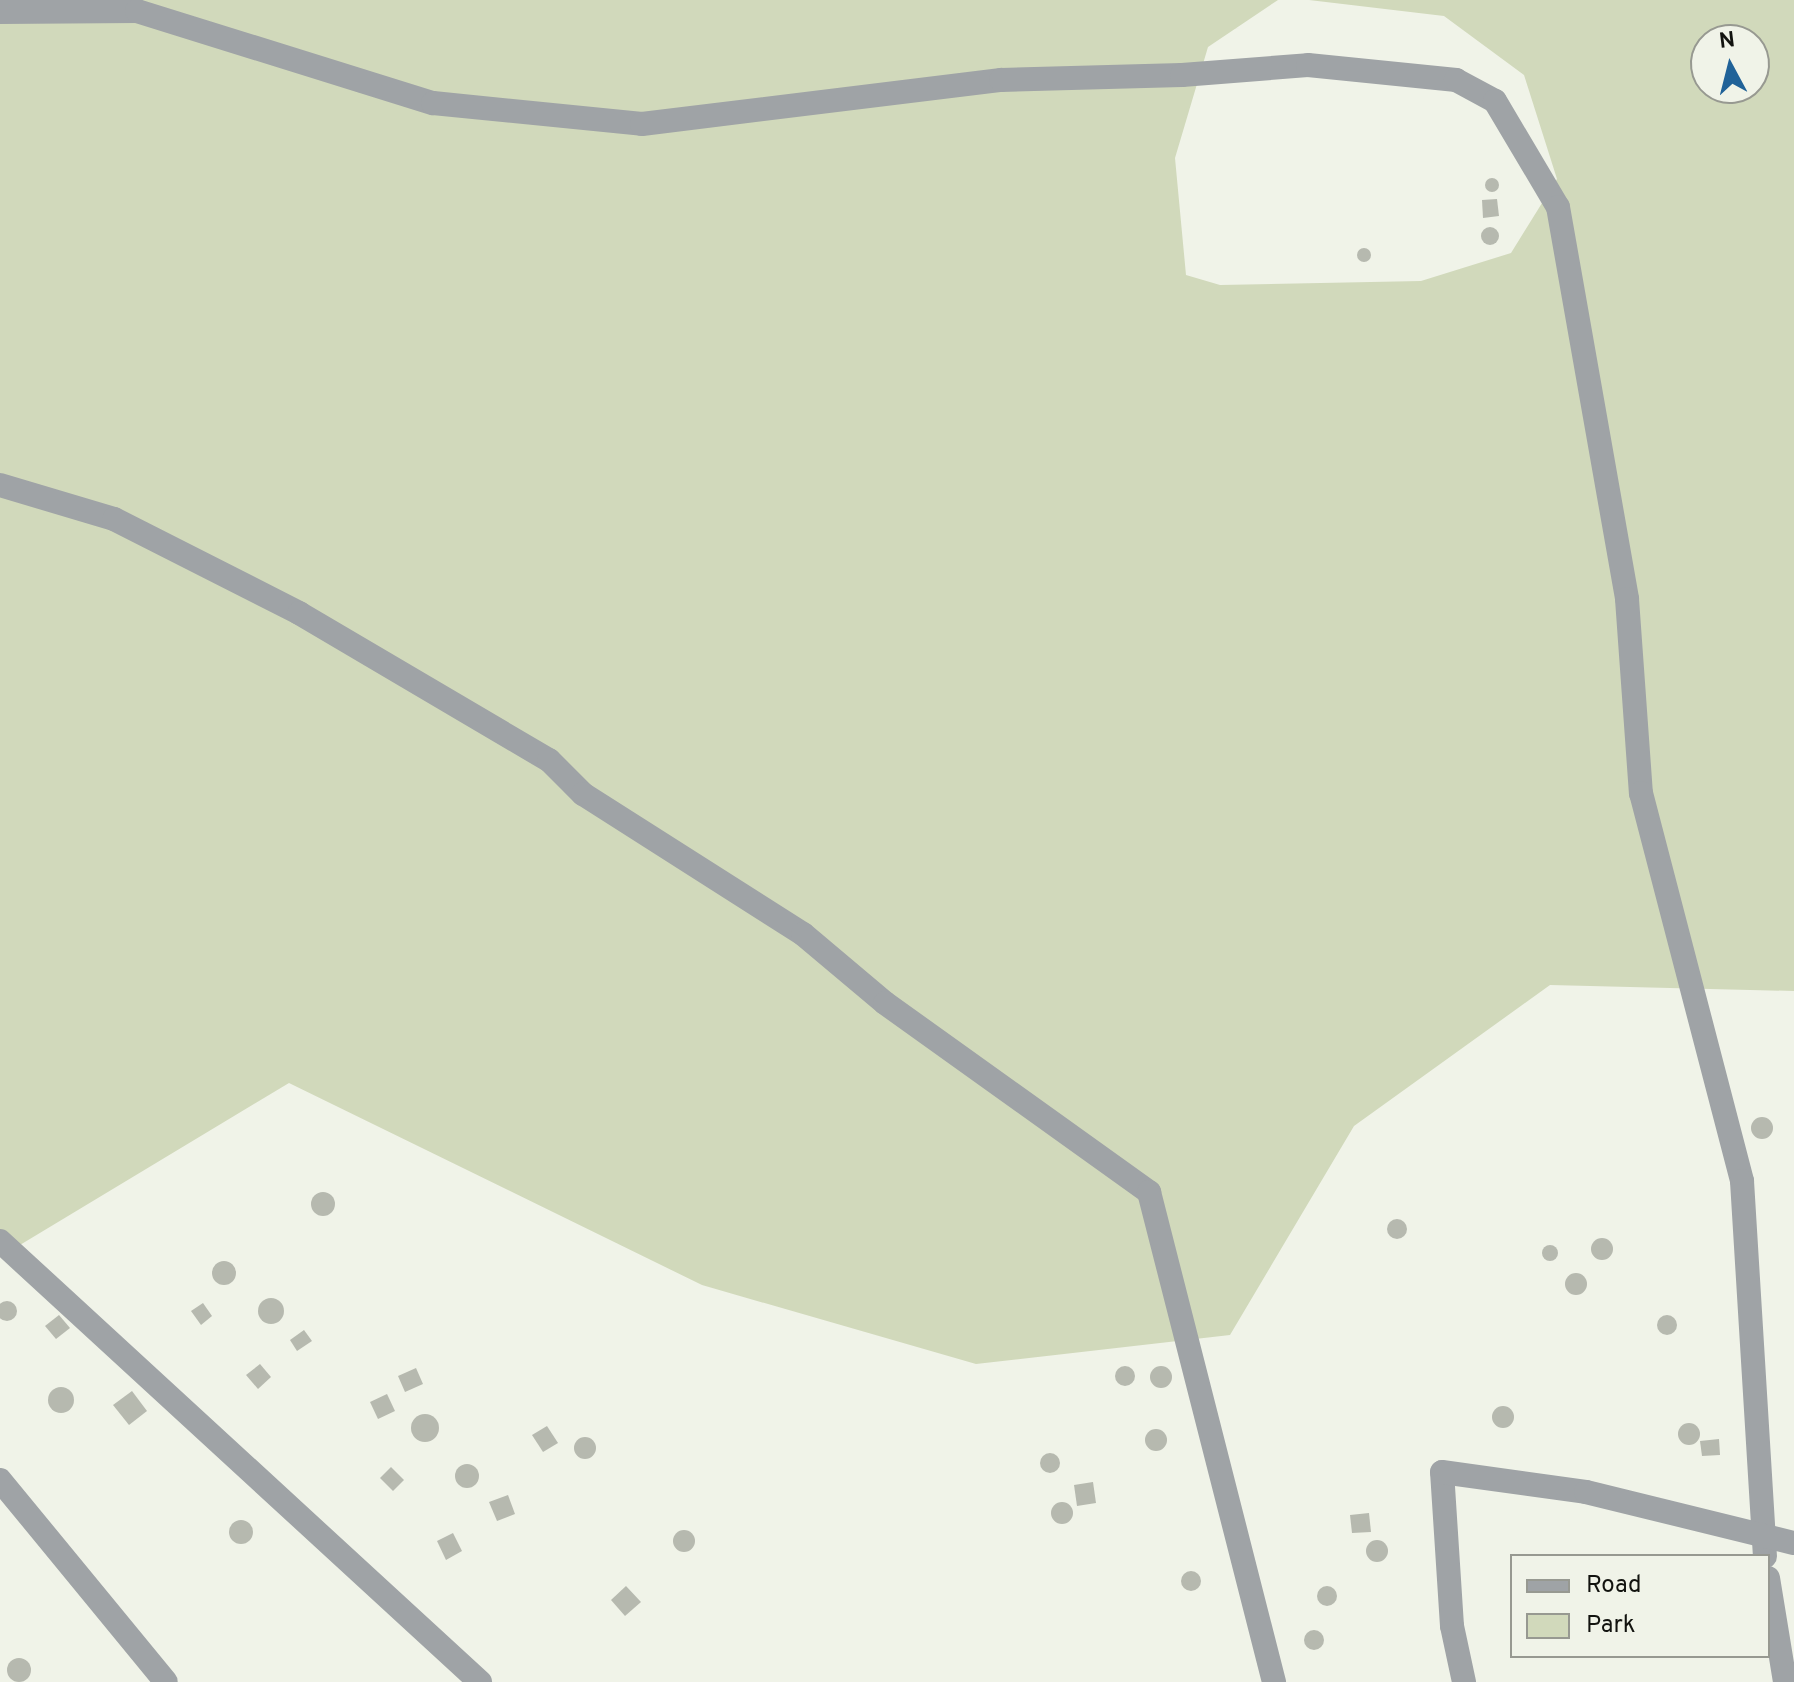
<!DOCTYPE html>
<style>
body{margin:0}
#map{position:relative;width:1794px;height:1682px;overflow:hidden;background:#f0f3e8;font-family:Overpass,sans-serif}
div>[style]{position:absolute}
.green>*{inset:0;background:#d1d9bb}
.building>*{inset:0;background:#b6b9af}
.round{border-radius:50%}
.minor>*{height:24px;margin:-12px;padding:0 12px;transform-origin:12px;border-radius:12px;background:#9fa3a6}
span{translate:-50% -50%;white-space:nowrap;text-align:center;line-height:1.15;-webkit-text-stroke:7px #f0f3e8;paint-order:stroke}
.legend{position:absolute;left:1510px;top:1554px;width:260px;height:104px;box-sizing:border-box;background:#f0f3e8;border:2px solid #979991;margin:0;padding:10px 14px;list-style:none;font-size:24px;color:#12130f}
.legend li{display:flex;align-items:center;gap:16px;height:40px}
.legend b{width:40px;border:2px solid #979991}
.north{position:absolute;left:1690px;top:24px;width:80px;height:80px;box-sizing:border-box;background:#f0f3e8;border:2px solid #979991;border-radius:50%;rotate:353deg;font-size:22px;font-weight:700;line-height:32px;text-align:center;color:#12130f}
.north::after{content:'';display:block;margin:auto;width:28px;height:36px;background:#206298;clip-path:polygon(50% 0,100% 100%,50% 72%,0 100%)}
</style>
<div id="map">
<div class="green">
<i style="clip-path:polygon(evenodd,0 0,1278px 0,1208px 47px,1175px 158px,1186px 275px,1220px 285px,1421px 281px,1511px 253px,1557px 179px,1524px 75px,1444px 16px,1309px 0,1794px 0,1794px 991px,1550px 985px,1354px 1126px,1230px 1335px,976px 1364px,702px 1285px,289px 1083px,0 1257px,0 0,1706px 40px,1754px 40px,1754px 88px,1706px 88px,1706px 40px)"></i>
</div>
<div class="building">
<i class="round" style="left:1485px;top:178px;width:14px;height:14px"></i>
<i style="clip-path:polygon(1497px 199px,1499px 216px,1483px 218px,1482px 200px)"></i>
<i class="round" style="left:1481px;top:227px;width:18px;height:18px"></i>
<i class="round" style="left:1357px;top:248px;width:14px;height:14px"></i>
<i class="round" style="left:1751px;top:1117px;width:22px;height:22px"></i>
<i class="round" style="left:311px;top:1192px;width:24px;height:24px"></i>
<i class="round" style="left:1387px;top:1219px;width:20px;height:20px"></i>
<i class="round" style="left:1591px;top:1238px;width:22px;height:22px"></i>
<i class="round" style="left:1542px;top:1245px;width:16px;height:16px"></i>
<i class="round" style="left:212px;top:1261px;width:24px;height:24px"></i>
<i class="round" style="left:1565px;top:1273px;width:22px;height:22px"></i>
<i class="round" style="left:258px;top:1298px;width:26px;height:26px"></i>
<i class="round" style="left:-3px;top:1301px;width:20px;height:20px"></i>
<i style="clip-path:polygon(203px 1303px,212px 1316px,201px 1325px,191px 1311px)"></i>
<i class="round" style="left:1657px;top:1315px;width:20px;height:20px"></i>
<i style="clip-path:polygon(59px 1315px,70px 1328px,56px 1339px,45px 1326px)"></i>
<i style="clip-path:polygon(304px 1330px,312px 1341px,297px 1351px,290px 1340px)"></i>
<i style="clip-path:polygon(260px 1364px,271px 1377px,258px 1389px,246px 1375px)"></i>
<i class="round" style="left:1115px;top:1366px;width:20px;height:20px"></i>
<i class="round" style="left:1150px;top:1366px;width:22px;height:22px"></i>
<i style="clip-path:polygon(416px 1368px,423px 1384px,405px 1392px,398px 1376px)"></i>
<i class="round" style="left:48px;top:1387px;width:26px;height:26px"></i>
<i style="clip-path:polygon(132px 1391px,147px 1411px,129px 1425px,113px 1405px)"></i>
<i style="clip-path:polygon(387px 1394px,395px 1411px,378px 1419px,370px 1402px)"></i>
<i class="round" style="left:1492px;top:1406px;width:22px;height:22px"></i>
<i class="round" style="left:411px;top:1414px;width:28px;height:28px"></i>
<i class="round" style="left:1678px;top:1423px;width:22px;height:22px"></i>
<i style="clip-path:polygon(547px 1426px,558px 1443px,543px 1452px,532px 1435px)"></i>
<i class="round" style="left:1145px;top:1429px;width:22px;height:22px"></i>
<i class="round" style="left:574px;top:1437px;width:22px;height:22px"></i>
<i style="clip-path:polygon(1719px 1439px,1720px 1455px,1702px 1456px,1700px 1441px)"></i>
<i class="round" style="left:1040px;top:1453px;width:20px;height:20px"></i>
<i class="round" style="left:455px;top:1464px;width:24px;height:24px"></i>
<i style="clip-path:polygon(391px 1467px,404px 1480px,393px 1491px,380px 1478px)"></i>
<i style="clip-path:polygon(1093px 1482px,1096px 1503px,1077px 1506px,1074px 1485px)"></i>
<i style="clip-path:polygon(508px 1495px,515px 1514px,497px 1521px,489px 1502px)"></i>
<i class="round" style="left:1051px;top:1502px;width:22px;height:22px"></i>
<i style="clip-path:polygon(1369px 1513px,1371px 1532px,1352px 1533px,1350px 1515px)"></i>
<i class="round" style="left:229px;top:1520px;width:24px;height:24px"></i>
<i class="round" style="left:673px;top:1530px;width:22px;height:22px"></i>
<i style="clip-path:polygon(453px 1533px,462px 1551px,446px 1560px,437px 1541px)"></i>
<i class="round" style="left:1366px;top:1540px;width:22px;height:22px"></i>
<i class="round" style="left:1181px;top:1571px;width:20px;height:20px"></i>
<i class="round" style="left:1317px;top:1586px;width:20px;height:20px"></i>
<i style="clip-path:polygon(626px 1586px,641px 1602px,625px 1616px,611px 1600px)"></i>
<i class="round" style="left:1304px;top:1630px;width:20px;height:20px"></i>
<i class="round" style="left:7px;top:1658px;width:24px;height:24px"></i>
</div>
<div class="minor">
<i style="left:0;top:12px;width:137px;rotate:-0.4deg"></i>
<i style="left:137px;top:11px;width:310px;rotate:17.3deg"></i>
<i style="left:433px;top:103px;width:210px;rotate:5.7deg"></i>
<i style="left:642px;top:124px;width:362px;rotate:-7deg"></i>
<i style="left:1001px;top:80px;width:181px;rotate:-1.6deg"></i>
<i style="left:1182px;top:75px;width:126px;rotate:-4.5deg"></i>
<i style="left:1308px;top:65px;width:149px;rotate:5.8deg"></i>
<i style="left:1456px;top:80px;width:44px;rotate:28.3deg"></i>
<i style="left:1495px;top:101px;width:123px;rotate:59.3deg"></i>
<i style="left:1558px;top:207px;width:398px;rotate:80deg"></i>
<i style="left:1627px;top:599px;width:195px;rotate:85.9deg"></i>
<i style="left:1641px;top:793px;width:401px;rotate:75.4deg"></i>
<i style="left:1742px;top:1181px;width:376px;rotate:86.5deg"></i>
<i style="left:0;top:485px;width:119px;rotate:16.6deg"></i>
<i style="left:114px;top:519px;width:208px;rotate:26.9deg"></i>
<i style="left:299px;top:613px;width:290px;rotate:30.5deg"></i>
<i style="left:549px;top:760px;width:48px;rotate:45deg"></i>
<i style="left:583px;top:794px;width:261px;rotate:32.5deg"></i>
<i style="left:803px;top:934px;width:107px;rotate:40.1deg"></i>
<i style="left:885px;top:1003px;width:325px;rotate:35.6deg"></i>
<i style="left:1149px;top:1192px;width:506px;rotate:75.69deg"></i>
<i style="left:0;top:1241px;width:652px;rotate:42.58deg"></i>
<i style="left:0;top:1480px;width:261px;rotate:50.6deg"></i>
<i style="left:1768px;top:1578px;width:105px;rotate:80.7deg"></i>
<i style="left:1464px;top:1682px;width:57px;rotate:-102.1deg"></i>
<i style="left:1452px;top:1626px;width:154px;rotate:-93.7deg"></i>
<i style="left:1442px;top:1472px;width:145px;rotate:7.9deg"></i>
<i style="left:1586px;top:1492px;width:214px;rotate:13.8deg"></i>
</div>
<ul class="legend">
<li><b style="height:10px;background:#9fa3a6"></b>Road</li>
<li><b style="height:22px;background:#d1d9bb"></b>Park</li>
</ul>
<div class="north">N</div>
</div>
